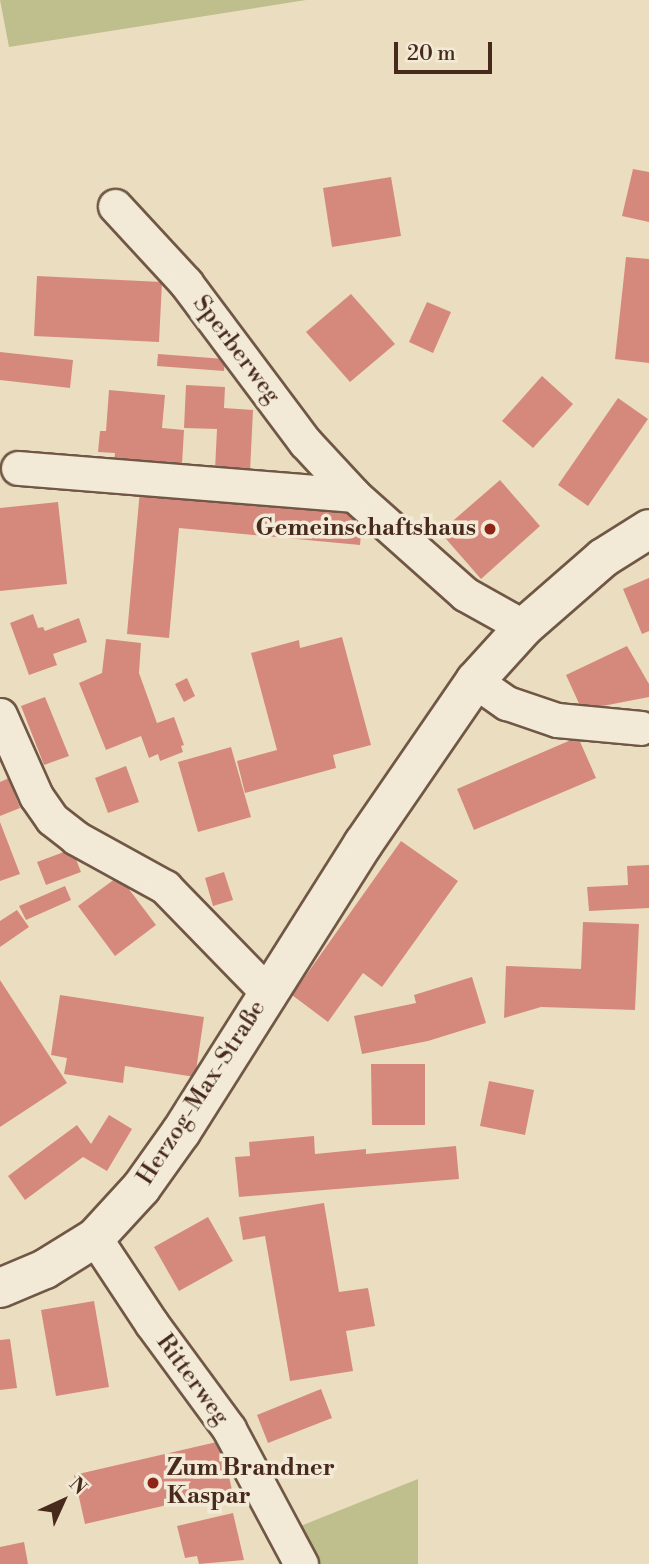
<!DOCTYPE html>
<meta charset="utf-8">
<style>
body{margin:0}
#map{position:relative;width:649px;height:1564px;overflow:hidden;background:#ebdec0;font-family:"Libre Bodoni",serif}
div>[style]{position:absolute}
.green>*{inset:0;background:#bebf8d}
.building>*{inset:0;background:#d5897c}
.roads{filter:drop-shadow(2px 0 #715745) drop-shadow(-2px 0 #715745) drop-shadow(0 2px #715745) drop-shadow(0 -2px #715745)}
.minor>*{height:33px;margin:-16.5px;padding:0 16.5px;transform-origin:16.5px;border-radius:16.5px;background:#f2ead6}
.secondary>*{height:38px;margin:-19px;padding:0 19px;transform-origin:19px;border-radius:19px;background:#f2ead6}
.dots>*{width:19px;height:19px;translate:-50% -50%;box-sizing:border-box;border:4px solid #f2ead6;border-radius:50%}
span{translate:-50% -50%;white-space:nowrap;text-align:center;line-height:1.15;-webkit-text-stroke:7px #f2ead6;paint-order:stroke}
.street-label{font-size:24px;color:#482a1c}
.poi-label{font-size:24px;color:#482a1c;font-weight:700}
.right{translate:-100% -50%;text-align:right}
.left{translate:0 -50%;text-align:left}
.north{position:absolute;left:28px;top:1466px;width:70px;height:70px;-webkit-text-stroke:5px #f2ead6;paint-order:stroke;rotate:45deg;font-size:19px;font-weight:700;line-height:28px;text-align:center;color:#482a1c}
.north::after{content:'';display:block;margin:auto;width:24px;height:32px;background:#482a1c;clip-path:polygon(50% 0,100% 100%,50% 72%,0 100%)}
.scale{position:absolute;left:394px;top:42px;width:98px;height:32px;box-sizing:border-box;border:4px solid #482a1c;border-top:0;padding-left:9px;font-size:21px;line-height:24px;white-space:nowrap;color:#482a1c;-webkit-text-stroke:5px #f2ead6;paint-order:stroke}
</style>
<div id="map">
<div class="green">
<i style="clip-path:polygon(0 0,306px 0,9px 47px)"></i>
<i style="clip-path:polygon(418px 1479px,418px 1564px,307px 1564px,293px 1529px)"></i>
</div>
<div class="building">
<i style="clip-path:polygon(633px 169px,649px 172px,649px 222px,622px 216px)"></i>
<i style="clip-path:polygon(391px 177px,401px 236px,332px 247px,323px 188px)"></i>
<i style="clip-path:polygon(626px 257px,649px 259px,649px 363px,615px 359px)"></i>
<i style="clip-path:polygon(37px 276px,162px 282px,159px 342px,34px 336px)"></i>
<i style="clip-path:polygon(351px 294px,395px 344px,350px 382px,306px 332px)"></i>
<i style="clip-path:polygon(427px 302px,451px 312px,433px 353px,409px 342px)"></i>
<i style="clip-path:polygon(0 352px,73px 360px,70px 388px,0 380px)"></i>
<i style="clip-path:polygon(158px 354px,225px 359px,224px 371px,157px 366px)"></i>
<i style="clip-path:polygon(542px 376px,573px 404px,533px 448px,502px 421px)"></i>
<i style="clip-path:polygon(186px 385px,225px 387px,224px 408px,253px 410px,250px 472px,215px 470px,217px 429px,184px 428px)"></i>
<i style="clip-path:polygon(109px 390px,165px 395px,162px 428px,184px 430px,182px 464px,159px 462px,159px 467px,114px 463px,115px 453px,98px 452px,100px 431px,106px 431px)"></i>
<i style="clip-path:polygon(618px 398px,648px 419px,588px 506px,558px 485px)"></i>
<i style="clip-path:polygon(500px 480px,540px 526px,481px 579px,440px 532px)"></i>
<i style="clip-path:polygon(140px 490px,363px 512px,360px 545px,179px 528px,169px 638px,127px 634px)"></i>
<i style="clip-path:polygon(58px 502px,67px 584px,0 591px,0 508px)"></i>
<i style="clip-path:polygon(649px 578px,649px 631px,642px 634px,623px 589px)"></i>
<i style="clip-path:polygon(33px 614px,38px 628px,43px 627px,45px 631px,79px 618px,87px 642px,53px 654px,57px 665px,29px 675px,10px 623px)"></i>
<i style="clip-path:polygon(342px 637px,371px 745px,333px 755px,336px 768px,245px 793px,237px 761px,277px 750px,251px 653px,299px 640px,300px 648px)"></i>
<i style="clip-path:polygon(106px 639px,141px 643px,139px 673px,157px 723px,174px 717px,184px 745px,181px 746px,183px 752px,160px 761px,158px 754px,149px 758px,141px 736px,106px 750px,79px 683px,102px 673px)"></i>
<i style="clip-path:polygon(627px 646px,649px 684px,649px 697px,582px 710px,566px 675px)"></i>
<i style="clip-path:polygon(187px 678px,195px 696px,184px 702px,175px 684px)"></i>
<i style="clip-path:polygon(45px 697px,69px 756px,44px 765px,21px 706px)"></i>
<i style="clip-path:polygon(578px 737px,596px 778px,474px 830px,457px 789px)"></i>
<i style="clip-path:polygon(231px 747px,251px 817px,198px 832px,178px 762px)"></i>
<i style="clip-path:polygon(126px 766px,139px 802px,108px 813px,95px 778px)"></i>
<i style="clip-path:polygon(9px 778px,20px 808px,0 816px,0 782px)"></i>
<i style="clip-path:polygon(0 822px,20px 874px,0 881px)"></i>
<i style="clip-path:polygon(401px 841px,458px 881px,382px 987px,363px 973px,328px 1022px,292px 995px)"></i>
<i style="clip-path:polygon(72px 849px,81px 872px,46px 885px,37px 862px)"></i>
<i style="clip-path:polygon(649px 865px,649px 908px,589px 911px,587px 887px,628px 885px,627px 866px)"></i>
<i style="clip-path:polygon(224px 872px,233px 900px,213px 906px,205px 878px)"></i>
<i style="clip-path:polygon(119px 876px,156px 925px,115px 956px,78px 906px)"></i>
<i style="clip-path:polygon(65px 886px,71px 900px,26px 920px,19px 906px)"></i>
<i style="clip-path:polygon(17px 910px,29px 927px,0 947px,0 921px)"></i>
<i style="clip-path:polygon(583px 922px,639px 924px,635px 1010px,541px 1007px,504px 1018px,506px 966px,581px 969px)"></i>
<i style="clip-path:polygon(472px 977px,486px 1023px,428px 1041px,362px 1054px,354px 1016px,416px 1003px,414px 995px)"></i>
<i style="clip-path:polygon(0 980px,67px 1083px,0 1127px)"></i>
<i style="clip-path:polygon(60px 995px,204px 1017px,195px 1077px,125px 1066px,123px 1083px,64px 1074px,67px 1058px,51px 1055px)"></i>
<i style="clip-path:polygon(371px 1064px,425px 1064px,425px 1125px,372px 1125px)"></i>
<i style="clip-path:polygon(489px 1081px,534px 1090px,525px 1135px,480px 1126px)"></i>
<i style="clip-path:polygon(109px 1115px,132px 1129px,107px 1171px,83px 1157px,25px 1200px,8px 1176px,77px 1125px,91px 1144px)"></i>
<i style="clip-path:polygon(314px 1136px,315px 1154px,366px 1149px,366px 1154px,456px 1146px,459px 1179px,239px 1197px,235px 1157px,250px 1156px,249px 1142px)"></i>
<i style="clip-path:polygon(324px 1203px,339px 1292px,368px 1288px,375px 1326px,346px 1331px,353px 1371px,290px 1381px,265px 1236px,243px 1240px,239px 1217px)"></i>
<i style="clip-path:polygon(208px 1217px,233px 1261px,179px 1291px,154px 1247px)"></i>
<i style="clip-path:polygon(94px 1301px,109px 1387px,56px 1396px,41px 1310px)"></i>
<i style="clip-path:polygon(10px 1339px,17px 1388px,0 1390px,0 1340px)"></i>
<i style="clip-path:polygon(321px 1389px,332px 1418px,268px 1443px,257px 1415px)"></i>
<i style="clip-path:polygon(221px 1441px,232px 1490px,85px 1524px,74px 1475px)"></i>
<i style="clip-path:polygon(233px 1513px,244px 1560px,199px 1564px,197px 1556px,185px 1558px,177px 1526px)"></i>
<i style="clip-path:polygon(24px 1542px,28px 1564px,0 1564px,0 1547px)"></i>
</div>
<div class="roads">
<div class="minor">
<i style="left:115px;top:206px;width:105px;rotate:47.3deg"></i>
<i style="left:186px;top:283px;width:199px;rotate:53.2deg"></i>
<i style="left:305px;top:442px;width:72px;rotate:47.2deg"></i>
<i style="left:354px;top:495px;width:149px;rotate:41.7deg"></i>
<i style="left:465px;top:594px;width:68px;rotate:29.2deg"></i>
<i style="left:18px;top:468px;width:337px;rotate:4.6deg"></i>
<i style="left:475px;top:681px;width:39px;rotate:35deg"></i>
<i style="left:507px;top:703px;width:53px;rotate:18.8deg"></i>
<i style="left:557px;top:720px;width:84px;rotate:5.4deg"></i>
<i style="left:0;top:715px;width:89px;rotate:66deg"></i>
<i style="left:36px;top:796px;width:28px;rotate:55deg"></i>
<i style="left:52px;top:819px;width:31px;rotate:38deg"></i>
<i style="left:76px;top:838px;width:102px;rotate:28.8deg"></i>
<i style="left:165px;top:887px;width:146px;rotate:45.8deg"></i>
<i style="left:95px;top:1238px;width:103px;rotate:56.5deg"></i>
<i style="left:152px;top:1324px;width:130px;rotate:53.7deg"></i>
<i style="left:229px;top:1429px;width:153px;rotate:61.9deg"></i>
</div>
<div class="secondary">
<i style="left:0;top:1288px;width:49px;rotate:-22.9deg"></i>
<i style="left:45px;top:1269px;width:59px;rotate:-31.8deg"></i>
<i style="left:95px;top:1238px;width:68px;rotate:-47.4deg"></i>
<i style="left:141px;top:1188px;width:69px;rotate:-54.5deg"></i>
<i style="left:181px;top:1132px;width:341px;rotate:-57.7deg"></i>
<i style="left:363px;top:844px;width:198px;rotate:-55.5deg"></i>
<i style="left:475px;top:681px;width:73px;rotate:-47.8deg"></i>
<i style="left:524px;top:627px;width:105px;rotate:-41.1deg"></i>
<i style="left:603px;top:558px;width:54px;rotate:-32.2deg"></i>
</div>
</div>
<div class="dots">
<i style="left:490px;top:529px;background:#8f2418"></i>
<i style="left:153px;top:1483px;background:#8f2418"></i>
</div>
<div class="street-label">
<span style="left:236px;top:350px;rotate:53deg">Sperberweg</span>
<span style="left:202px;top:1093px;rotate:-57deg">Herzog-Max-Straße</span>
<span style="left:192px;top:1380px;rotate:54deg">Ritterweg</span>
</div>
<div class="poi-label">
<span class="right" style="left:476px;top:529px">Gemeinschaftshaus</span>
<span class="left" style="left:167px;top:1483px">Zum Brandner<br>Kaspar</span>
</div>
<div class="north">N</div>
<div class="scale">20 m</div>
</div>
